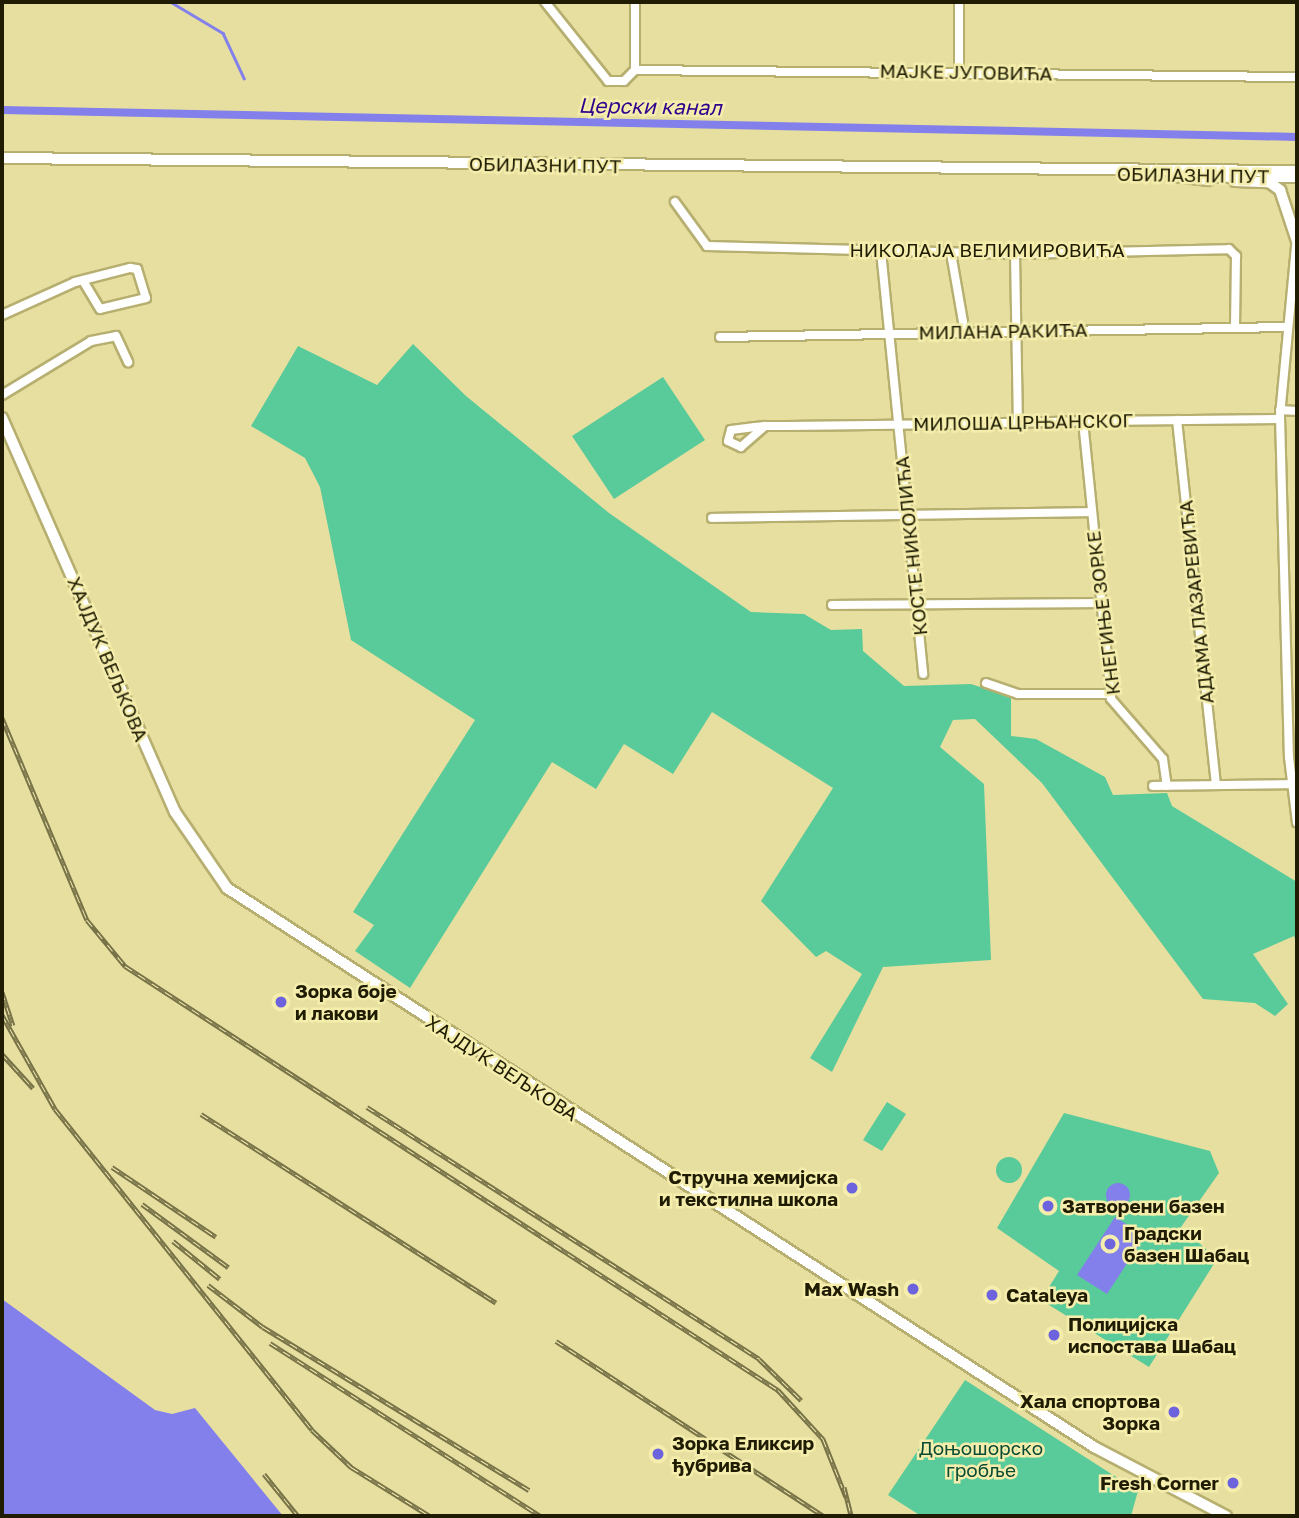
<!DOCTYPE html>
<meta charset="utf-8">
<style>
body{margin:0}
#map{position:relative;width:1299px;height:1518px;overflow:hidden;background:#e7df9f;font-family:"Golos Text",sans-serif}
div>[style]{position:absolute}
.green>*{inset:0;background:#59cb9a}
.round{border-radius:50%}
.water>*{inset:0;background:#8380ec}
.stream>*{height:2.5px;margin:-1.25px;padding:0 1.25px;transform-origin:1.25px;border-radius:1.25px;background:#8380ec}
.canal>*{height:8px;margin:-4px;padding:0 4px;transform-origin:4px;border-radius:4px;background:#8380ec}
.roads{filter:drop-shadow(2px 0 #b6af70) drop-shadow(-2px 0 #b6af70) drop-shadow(0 2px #b6af70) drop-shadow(0 -2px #b6af70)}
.minor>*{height:8px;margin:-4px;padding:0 4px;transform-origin:4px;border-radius:4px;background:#fff}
.major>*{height:10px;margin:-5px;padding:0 5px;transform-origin:5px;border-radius:5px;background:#fff}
.rail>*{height:5px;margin-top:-2.5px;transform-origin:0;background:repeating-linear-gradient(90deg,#f4edac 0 8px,#777248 0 16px);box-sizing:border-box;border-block:2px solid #777248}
.dots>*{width:19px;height:19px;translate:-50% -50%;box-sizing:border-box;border:4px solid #f4edac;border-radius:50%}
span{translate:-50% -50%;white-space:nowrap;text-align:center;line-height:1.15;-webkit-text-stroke:5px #f4edac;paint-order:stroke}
.street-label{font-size:19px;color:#1f1c03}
.poi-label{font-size:19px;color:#1f1c03;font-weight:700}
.left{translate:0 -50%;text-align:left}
.right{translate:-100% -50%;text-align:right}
.park-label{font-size:19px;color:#094b33}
.water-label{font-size:21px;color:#30038d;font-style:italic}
.frame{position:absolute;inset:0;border:4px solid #1f1c03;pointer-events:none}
</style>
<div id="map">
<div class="green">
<i style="clip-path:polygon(413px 344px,466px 396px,609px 513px,751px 612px,804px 614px,831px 630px,862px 629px,863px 651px,904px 686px,971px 684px,1011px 697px,1011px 736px,1036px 739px,1105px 777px,1113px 795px,1167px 793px,1172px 806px,1297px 882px,1297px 944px,1294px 936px,1253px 954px,1288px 1004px,1275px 1016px,1255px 1003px,1203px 999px,1042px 783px,975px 719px,953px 720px,940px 747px,984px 784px,991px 960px,883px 967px,832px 1072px,810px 1058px,862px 974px,826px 951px,816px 957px,761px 901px,833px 788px,712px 712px,673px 774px,624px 744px,596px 789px,552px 762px,410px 988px,355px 951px,374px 925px,353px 912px,475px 720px,351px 640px,320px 487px,305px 458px,251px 426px,298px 346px,377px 385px)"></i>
<i style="clip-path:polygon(663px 377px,705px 440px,614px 499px,572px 436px)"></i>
<i style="clip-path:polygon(887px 1102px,906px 1114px,882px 1151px,863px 1140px)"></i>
<i style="clip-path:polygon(1064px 1113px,1210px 1151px,1219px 1173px,1181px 1227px,1217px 1259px,1149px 1367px,1041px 1300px,1059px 1271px,997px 1228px)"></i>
<i class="round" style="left:996px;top:1157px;width:26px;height:26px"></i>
<i style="clip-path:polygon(965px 1380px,1138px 1491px,1131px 1516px,921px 1516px,888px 1495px)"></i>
</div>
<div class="water">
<i class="round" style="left:1106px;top:1183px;width:24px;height:24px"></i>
<i style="clip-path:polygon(1115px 1217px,1145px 1236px,1107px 1294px,1077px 1275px)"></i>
<i style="clip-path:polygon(2px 1299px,155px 1410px,172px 1414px,195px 1408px,283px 1516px,2px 1516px)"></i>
</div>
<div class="stream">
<i style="left:171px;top:2px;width:61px;rotate:30.8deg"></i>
<i style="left:223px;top:33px;width:50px;rotate:65deg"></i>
</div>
<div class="canal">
<i style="left:2px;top:110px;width:1295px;rotate:1.19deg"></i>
</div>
<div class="roads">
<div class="minor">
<i style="left:545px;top:2px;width:101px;rotate:51.4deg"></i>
<i style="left:608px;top:81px;width:16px"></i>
<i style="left:624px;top:81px;width:16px;rotate:-45deg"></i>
<i style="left:635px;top:2px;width:68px;rotate:90deg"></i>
<i style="left:635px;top:70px;width:662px;rotate:0.61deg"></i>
<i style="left:959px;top:72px;width:70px;rotate:-90deg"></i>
<i style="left:675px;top:202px;width:54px;rotate:54deg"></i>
<i style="left:707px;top:246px;width:309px;rotate:1.5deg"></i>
<i style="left:1016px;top:254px;width:213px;rotate:-1.3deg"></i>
<i style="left:1229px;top:249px;width:10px;rotate:45deg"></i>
<i style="left:1236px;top:256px;width:72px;rotate:90.8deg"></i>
<i style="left:1297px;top:236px;width:181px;rotate:95.4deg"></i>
<i style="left:1280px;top:416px;width:341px;rotate:88.5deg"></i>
<i style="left:1289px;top:757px;width:66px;rotate:83.1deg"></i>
<i style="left:881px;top:251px;width:425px;rotate:84.3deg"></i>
<i style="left:951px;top:253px;width:81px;rotate:80.1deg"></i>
<i style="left:1015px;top:254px;width:168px;rotate:89deg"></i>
<i style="left:2px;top:315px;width:80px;rotate:-24.3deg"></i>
<i style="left:75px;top:282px;width:57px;rotate:-14.3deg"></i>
<i style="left:130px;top:268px;width:7px;rotate:8deg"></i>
<i style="left:137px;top:269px;width:30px;rotate:73deg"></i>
<i style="left:146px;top:298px;width:47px;rotate:166.6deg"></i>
<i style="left:100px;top:309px;width:31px;rotate:-121deg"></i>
<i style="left:720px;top:337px;width:567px;rotate:-1.01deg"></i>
<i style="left:2px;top:395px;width:104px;rotate:-31.2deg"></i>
<i style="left:91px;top:341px;width:25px;rotate:-11deg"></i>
<i style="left:116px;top:336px;width:29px;rotate:65deg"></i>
<i style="left:1280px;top:410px;width:17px;rotate:3deg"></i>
<i style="left:1177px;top:420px;width:367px;rotate:83.9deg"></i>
<i style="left:1083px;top:421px;width:279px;rotate:84.2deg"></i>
<i style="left:1111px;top:699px;width:79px;rotate:49.1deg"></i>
<i style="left:1163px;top:759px;width:27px;rotate:82deg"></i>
<i style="left:765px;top:426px;width:32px;rotate:139deg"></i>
<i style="left:741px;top:447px;width:14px;rotate:-155deg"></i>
<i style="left:728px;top:441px;width:11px;rotate:-75deg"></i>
<i style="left:731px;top:430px;width:24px;rotate:-7deg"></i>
<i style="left:755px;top:427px;width:10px;rotate:-6deg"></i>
<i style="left:765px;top:426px;width:22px"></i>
<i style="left:787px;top:426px;width:170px;rotate:-0.7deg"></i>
<i style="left:957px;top:424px;width:141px;rotate:-1.2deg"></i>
<i style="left:1098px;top:421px;width:182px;rotate:-0.6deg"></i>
<i style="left:712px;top:518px;width:380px;rotate:-0.9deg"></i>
<i style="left:832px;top:605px;width:270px;rotate:-0.4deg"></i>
<i style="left:986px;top:683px;width:34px;rotate:19deg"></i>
<i style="left:1018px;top:694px;width:92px"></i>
<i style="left:1153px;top:786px;width:144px;rotate:-0.8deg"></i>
</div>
<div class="major">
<i style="left:2px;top:158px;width:1295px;rotate:0.58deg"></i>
<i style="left:1175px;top:176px;width:34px;rotate:7deg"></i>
<i style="left:1203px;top:176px;width:38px;rotate:2deg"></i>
<i style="left:1270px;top:177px;width:27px"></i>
<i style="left:1235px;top:181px;width:34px;rotate:2deg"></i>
<i style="left:1269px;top:182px;width:14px;rotate:36deg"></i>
<i style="left:1280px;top:190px;width:54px;rotate:71.6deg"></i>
<i style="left:2px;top:418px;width:430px;rotate:66.3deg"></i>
<i style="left:175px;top:812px;width:92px;rotate:55.6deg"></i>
<i style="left:227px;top:888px;width:1032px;rotate:32.81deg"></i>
<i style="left:1094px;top:1447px;width:149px;rotate:27.6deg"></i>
</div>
</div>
<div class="rail">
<i style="left:2px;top:718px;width:219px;rotate:67.2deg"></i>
<i style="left:87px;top:920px;width:60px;rotate:50.4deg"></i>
<i style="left:125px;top:966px;width:779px;rotate:33deg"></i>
<i style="left:778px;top:1390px;width:67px;rotate:47.4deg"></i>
<i style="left:823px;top:1439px;width:62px;rotate:68.4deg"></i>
<i style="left:2px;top:992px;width:35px;rotate:72deg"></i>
<i style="left:2px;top:1015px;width:108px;rotate:60.6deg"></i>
<i style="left:55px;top:1109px;width:411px;rotate:51.3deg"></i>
<i style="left:312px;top:1430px;width:54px;rotate:43.5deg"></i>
<i style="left:351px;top:1467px;width:93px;rotate:31.8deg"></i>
<i style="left:2px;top:1054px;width:46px;rotate:47.6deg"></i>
<i style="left:367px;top:1107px;width:466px;rotate:32.7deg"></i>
<i style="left:759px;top:1359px;width:59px;rotate:44.3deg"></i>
<i style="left:201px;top:1114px;width:350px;rotate:32.6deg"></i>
<i style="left:112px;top:1167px;width:125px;rotate:33.9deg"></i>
<i style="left:142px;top:1204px;width:107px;rotate:36.2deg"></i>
<i style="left:173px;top:1241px;width:60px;rotate:39deg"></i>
<i style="left:208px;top:1285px;width:69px;rotate:37.4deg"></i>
<i style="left:263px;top:1327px;width:312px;rotate:31.5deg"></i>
<i style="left:556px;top:1341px;width:319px;rotate:33.2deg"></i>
<i style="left:270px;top:1343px;width:322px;rotate:32.6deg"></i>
<i style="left:264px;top:1474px;width:54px;rotate:51deg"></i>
<i style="left:844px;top:1487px;width:30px;rotate:76deg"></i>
</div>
<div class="dots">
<i style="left:281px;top:1002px;background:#6c63dd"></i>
<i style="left:852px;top:1188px;background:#6c63dd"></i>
<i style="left:1048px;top:1206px;background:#6c63dd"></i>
<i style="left:1110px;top:1244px;background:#6c63dd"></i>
<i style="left:913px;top:1289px;background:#6c63dd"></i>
<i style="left:992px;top:1295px;background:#6c63dd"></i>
<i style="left:1054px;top:1335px;background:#6c63dd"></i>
<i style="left:1174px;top:1412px;background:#6c63dd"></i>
<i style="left:658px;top:1454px;background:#6c63dd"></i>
<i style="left:1233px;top:1483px;background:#6c63dd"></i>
</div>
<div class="street-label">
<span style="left:966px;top:72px;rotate:1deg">МАЈКЕ ЈУГОВИЋА</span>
<span style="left:545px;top:165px;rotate:1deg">ОБИЛАЗНИ ПУТ</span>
<span style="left:1193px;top:175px;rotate:1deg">ОБИЛАЗНИ ПУТ</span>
<span style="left:987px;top:250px">НИКОЛАЈА ВЕЛИМИРОВИЋА</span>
<span style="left:1003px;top:331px;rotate:-1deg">МИЛАНА РАКИЋА</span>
<span style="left:1023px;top:422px;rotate:-1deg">МИЛОША ЦРЊАНСКОГ</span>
<span style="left:911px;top:546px;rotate:-96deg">КОСТЕ НИКОЛИЋА</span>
<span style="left:1196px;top:602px;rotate:-96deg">АДАМА ЛАЗАРЕВИЋА</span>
<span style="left:1103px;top:613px;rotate:-97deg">КНЕГИЊЕ ЗОРКЕ</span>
<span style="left:108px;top:659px;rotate:67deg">ХАЈДУК ВЕЉКОВА</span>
<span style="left:502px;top:1068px;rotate:33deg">ХАЈДУК ВЕЉКОВА</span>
</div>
<div class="poi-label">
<span class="left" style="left:295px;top:1002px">Зорка боје<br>и лакови</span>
<span class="right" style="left:838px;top:1188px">Стручна хемијска<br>и текстилна школа</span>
<span class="left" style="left:1062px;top:1206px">Затворени базен</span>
<span class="left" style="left:1124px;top:1244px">Градски<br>базен Шабац</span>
<span class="right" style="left:899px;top:1289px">Max Wash</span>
<span class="left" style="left:1006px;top:1295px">Cataleya</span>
<span class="left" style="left:1068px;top:1335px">Полицијска<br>испостава Шабац</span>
<span class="right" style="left:1160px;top:1412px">Хала спортова<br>Зорка</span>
<span class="left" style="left:672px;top:1454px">Зорка Еликсир<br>ђубрива</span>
<span class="right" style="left:1219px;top:1483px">Fresh Corner</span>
</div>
<div class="park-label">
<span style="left:981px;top:1459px">Доњошорско<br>гробље</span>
</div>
<div class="water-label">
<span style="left:650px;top:106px;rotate:1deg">Церски канал</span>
</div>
<div class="frame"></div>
</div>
